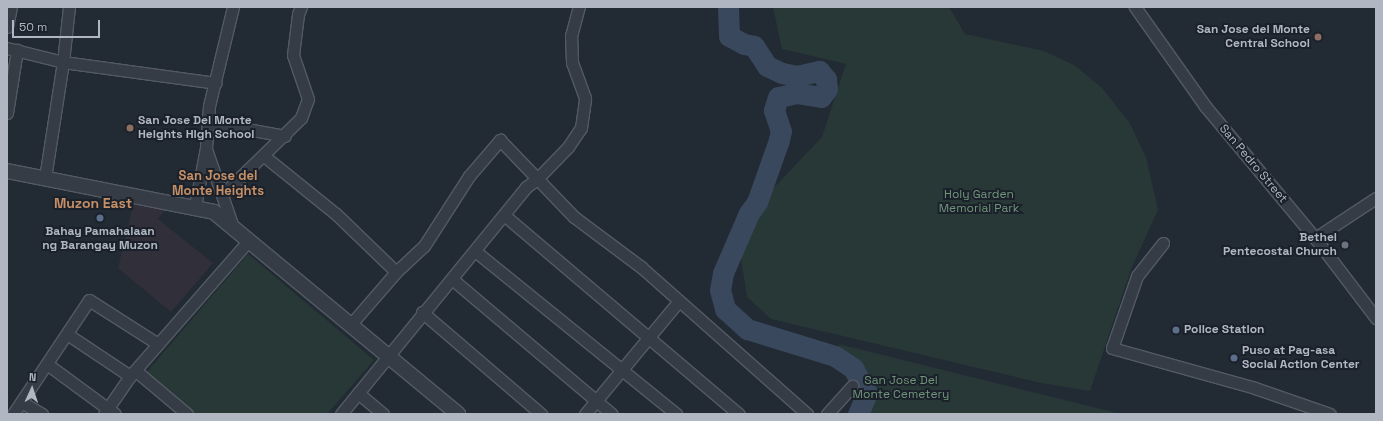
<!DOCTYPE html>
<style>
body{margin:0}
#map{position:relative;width:1383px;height:421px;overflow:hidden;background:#222a34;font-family:"Space Grotesk",sans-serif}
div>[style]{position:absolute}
.medical>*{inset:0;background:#31303a}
.green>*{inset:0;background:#273837}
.river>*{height:21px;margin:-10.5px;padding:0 10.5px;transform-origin:10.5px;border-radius:10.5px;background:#39485c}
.roads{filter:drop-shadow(1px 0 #535a63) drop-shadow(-1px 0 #535a63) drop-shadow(0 1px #535a63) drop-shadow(0 -1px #535a63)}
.minor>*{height:11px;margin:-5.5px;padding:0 5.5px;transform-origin:5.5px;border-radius:5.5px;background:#353c45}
.tertiary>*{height:14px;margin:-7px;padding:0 7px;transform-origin:7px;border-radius:7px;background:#353c45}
.dots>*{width:11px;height:11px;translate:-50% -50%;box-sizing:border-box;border:2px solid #1b212a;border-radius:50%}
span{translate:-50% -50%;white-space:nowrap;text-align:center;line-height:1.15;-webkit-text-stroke:4px #1b212a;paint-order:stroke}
.poi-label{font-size:12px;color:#b0b7c2;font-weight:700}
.right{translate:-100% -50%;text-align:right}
.left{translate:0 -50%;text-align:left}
.street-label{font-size:12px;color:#b0b7c2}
.park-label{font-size:12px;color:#71957a}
.neighbourhood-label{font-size:13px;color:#c58f67;font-weight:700}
.quarter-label{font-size:14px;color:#c58f67;font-weight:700}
.frame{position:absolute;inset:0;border:8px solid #b0b7c2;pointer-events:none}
.north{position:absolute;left:12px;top:369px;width:40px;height:40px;-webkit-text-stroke:3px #1b212a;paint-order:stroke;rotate:3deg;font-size:11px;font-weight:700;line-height:16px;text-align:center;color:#b0b7c2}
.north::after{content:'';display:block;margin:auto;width:14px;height:18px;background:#b0b7c2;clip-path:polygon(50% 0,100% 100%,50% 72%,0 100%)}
.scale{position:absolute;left:12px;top:20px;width:88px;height:18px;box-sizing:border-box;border:2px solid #b0b7c2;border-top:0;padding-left:5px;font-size:12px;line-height:14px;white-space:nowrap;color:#b0b7c2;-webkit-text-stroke:3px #1b212a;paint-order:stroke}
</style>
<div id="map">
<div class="medical">
<i style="clip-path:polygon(133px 205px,165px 210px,158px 219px,213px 263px,171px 312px,118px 268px)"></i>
</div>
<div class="green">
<i style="clip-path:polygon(773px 7px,949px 7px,965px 34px,1044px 51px,1074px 65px,1101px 87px,1129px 122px,1146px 157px,1158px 210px,1131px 269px,1090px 391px,1041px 383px,771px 319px,747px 297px,741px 258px,765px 197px,822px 137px,846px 64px,782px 49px)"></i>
<i style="clip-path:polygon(248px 254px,374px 360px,327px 414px,192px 414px,145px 374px)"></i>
<i style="clip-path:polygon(838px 344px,1121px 414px,865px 414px,874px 392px)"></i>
</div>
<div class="river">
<i style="left:728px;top:7px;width:29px;rotate:88deg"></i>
<i style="left:729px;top:36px;width:17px;rotate:28deg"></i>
<i style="left:744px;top:44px;width:10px;rotate:11deg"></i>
<i style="left:754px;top:46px;width:24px;rotate:57deg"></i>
<i style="left:767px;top:66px;width:17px;rotate:25deg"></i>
<i style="left:782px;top:73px;width:15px;rotate:11deg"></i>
<i style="left:797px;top:76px;width:23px;rotate:-13deg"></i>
<i style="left:819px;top:71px;width:11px;rotate:49deg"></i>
<i style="left:826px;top:79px;width:10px;rotate:84deg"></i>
<i style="left:827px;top:89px;width:10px;rotate:127deg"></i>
<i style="left:821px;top:97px;width:24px;rotate:-171deg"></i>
<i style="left:797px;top:93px;width:19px;rotate:168deg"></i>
<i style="left:778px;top:97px;width:14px;rotate:107deg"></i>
<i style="left:774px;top:110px;width:22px;rotate:72deg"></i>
<i style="left:781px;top:131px;width:9px;rotate:103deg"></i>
<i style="left:779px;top:140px;width:66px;rotate:109.5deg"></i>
<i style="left:757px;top:202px;width:14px;rotate:126deg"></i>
<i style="left:749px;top:213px;width:65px;rotate:113.4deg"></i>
<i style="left:723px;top:273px;width:17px;rotate:100deg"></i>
<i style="left:720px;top:290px;width:20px;rotate:75deg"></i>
<i style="left:725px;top:309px;width:30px;rotate:42deg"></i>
<i style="left:747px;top:329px;width:92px;rotate:17.1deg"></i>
<i style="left:835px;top:356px;width:22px;rotate:34deg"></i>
<i style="left:853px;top:368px;width:29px;rotate:61deg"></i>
<i style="left:867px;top:393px;width:23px;rotate:113deg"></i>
</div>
<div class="roads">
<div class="minor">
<i style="left:1135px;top:7px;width:121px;rotate:54.7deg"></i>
<i style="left:1205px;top:106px;width:172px;rotate:50.2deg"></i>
<i style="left:1315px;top:238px;width:101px;rotate:52.7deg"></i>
<i style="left:7px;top:27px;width:20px;rotate:-79deg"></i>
<i style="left:7px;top:48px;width:58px;rotate:14deg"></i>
<i style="left:63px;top:62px;width:154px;rotate:7.8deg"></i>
<i style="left:7px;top:113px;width:64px;rotate:-81deg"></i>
<i style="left:208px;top:122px;width:78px;rotate:10.3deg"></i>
<i style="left:206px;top:149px;width:83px;rotate:70.9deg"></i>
<i style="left:264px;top:156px;width:92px;rotate:38.9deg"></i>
<i style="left:336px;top:214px;width:83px;rotate:44deg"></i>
<i style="left:45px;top:178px;width:117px;rotate:-81.2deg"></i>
<i style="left:63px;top:62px;width:55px;rotate:-83.8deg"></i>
<i style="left:223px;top:194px;width:109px;rotate:-44.3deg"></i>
<i style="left:301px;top:118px;width:20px;rotate:-70deg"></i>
<i style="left:308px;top:99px;width:46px;rotate:-108.8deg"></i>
<i style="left:293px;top:55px;width:41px;rotate:-83deg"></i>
<i style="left:298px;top:14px;width:8px;rotate:-67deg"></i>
<i style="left:195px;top:206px;width:59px;rotate:-79.3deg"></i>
<i style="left:206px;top:148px;width:42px;rotate:-85.9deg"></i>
<i style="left:209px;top:106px;width:102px;rotate:-76.4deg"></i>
<i style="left:504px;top:215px;width:308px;rotate:40.3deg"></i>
<i style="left:1315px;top:238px;width:73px;rotate:-33.3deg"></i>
<i style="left:1163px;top:243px;width:42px;rotate:128.2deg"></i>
<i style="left:1137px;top:276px;width:76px;rotate:109.1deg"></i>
<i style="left:1112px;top:348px;width:148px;rotate:15.6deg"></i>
<i style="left:1255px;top:388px;width:79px;rotate:19.1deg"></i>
<i style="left:475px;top:251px;width:259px;rotate:39deg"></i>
<i style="left:452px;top:279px;width:209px;rotate:40.2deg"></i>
<i style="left:422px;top:312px;width:157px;rotate:40.6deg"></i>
<i style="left:351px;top:324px;width:69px;rotate:-49.1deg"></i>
<i style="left:396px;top:272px;width:38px;rotate:-43deg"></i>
<i style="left:424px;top:246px;width:83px;rotate:-57.3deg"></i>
<i style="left:469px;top:176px;width:48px;rotate:-49.3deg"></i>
<i style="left:500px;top:140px;width:107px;rotate:46.1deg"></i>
<i style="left:574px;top:217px;width:84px;rotate:36.7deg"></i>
<i style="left:641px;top:267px;width:222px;rotate:41.5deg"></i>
<i style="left:67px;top:334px;width:76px;rotate:33.7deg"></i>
<i style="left:47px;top:364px;width:84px;rotate:36.3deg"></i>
<i style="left:136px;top:371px;width:67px;rotate:40.1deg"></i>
<i style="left:358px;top:393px;width:33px;rotate:40deg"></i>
<i style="left:23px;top:403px;width:22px;rotate:30deg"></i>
<i style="left:13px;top:414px;width:137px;rotate:-56.3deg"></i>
<i style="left:89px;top:300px;width:82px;rotate:32.5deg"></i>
<i style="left:104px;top:414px;width:46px;rotate:-55.6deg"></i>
<i style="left:130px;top:376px;width:181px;rotate:-48.8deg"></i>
<i style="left:341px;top:414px;width:293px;rotate:-50.8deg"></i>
<i style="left:526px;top:187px;width:12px;rotate:-35deg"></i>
<i style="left:536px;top:180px;width:46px;rotate:-45.9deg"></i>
<i style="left:568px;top:147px;width:23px;rotate:-56deg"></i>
<i style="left:581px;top:128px;width:30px;rotate:-82deg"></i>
<i style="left:585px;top:98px;width:38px;rotate:-110deg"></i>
<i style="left:572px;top:62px;width:26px;rotate:-92deg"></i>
<i style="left:571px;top:36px;width:30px;rotate:-75deg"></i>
<i style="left:585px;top:414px;width:146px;rotate:-50.3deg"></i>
<i style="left:827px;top:414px;width:38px;rotate:-48deg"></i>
</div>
<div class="tertiary">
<i style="left:7px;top:171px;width:211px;rotate:11.2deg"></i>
<i style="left:214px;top:212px;width:317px;rotate:39.6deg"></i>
</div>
</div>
<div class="dots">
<i style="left:1318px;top:37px;background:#8d6e63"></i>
<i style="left:130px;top:128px;background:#8d6e63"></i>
<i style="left:100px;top:218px;background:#5c6f8a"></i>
<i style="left:1345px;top:245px;background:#6b7280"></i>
<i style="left:1176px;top:330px;background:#5c6f8a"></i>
<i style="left:1234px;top:358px;background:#5c6f8a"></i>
</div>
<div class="poi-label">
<span class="right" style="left:1310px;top:37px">San Jose del Monte<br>Central School</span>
<span class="left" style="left:138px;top:128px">San Jose Del Monte<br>Heights High School</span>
<span style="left:100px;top:239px">Bahay Pamahalaan<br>ng Barangay Muzon</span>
<span class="right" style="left:1337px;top:245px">Bethel<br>Pentecostal Church</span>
<span class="left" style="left:1184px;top:330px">Police Station</span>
<span class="left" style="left:1242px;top:358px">Puso at Pag-asa<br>Social Action Center</span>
</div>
<div class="street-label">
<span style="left:1253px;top:164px;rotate:50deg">San Pedro Street</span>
</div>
<div class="park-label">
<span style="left:979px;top:202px">Holy Garden<br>Memorial Park</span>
<span style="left:901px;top:388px">San Jose Del<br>Monte Cemetery</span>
</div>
<div class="neighbourhood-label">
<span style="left:218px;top:184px">San Jose del<br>Monte Heights</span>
</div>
<div class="quarter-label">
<span style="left:93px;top:203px">Muzon East</span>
</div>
<div class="frame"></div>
<div class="north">N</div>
<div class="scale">50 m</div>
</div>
